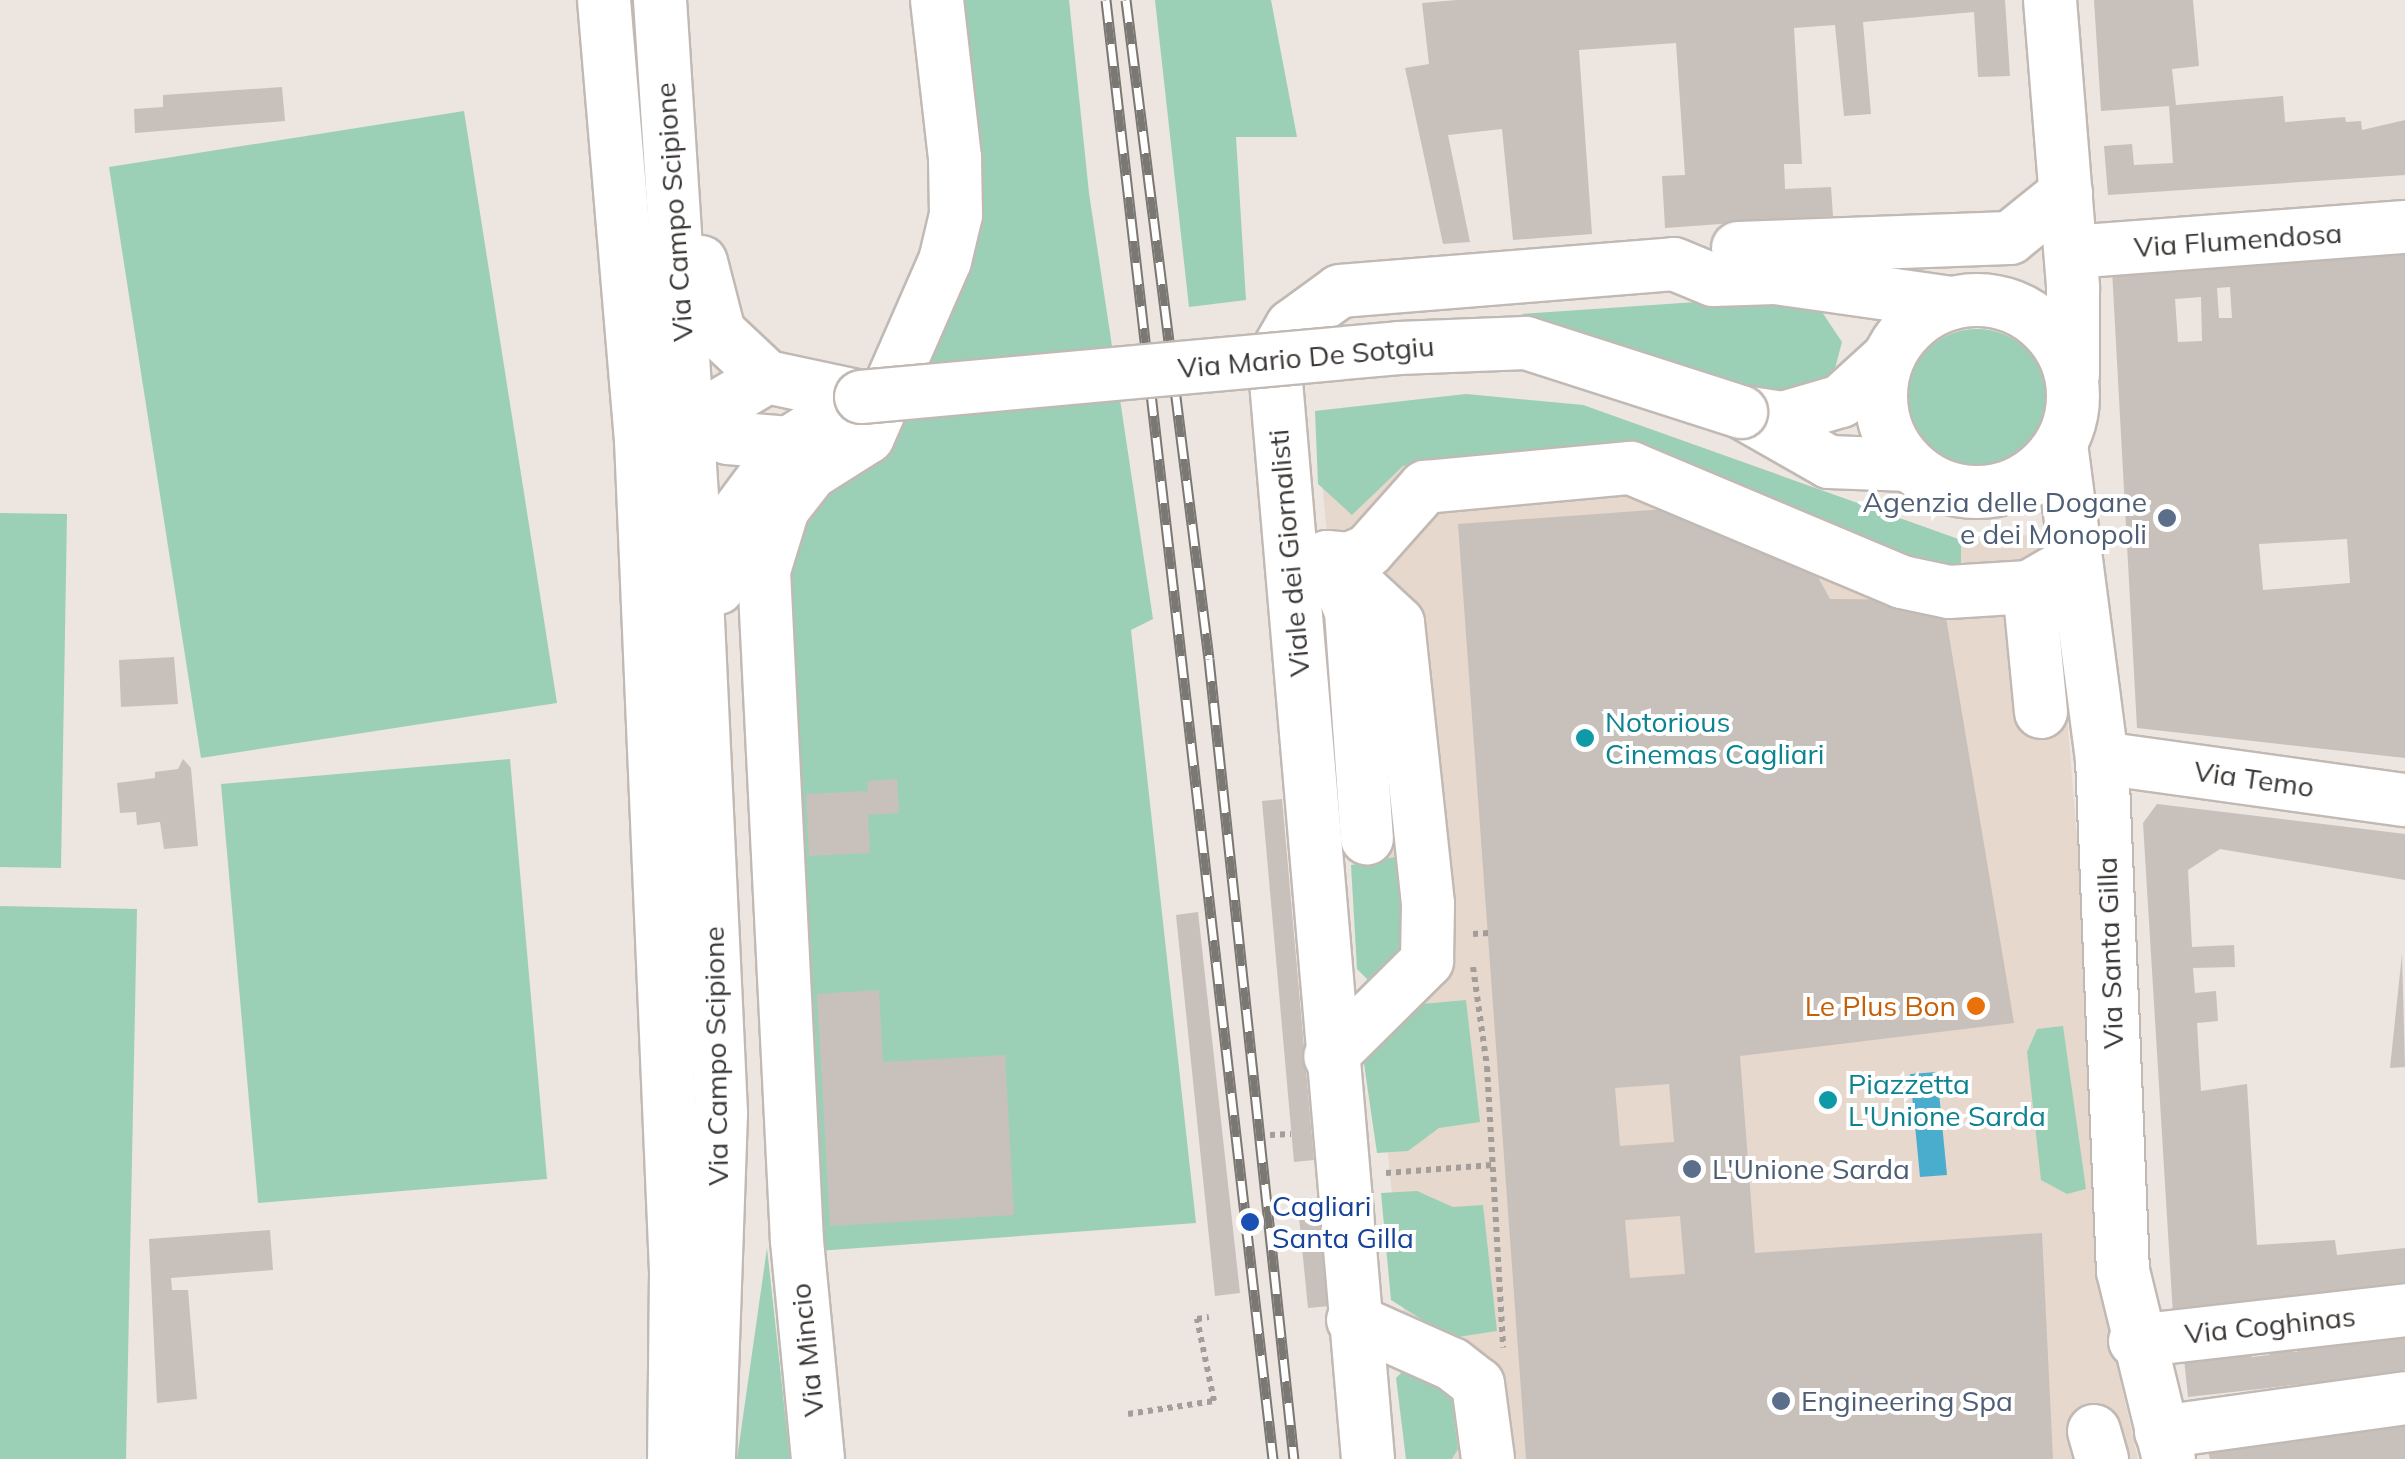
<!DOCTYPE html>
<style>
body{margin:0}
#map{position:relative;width:2405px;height:1459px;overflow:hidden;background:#ede5df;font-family:Mulish,sans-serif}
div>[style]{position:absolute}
.built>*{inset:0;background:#e6d8cd}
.green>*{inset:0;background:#9cd0b6}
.round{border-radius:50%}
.water>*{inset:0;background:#4aadce}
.building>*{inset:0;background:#c8c0bb}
.path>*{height:6px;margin-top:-3px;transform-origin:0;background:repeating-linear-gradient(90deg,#a49e9a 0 5px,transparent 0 10px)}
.roads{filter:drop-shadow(2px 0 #c1b9b4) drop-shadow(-2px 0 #c1b9b4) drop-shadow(0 2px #c1b9b4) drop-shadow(0 -2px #c1b9b4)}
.minor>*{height:52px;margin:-26px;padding:0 26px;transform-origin:26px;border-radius:26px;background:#fff}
.minor>.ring{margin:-26px;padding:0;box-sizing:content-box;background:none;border:52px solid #fff;border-radius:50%}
.rail>*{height:11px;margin-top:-5.5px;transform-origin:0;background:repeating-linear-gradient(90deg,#fff 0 22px,#7b7773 0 44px);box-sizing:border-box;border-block:2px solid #7b7773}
.bridges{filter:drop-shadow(2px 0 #c1b9b4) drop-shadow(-2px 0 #c1b9b4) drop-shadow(0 2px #c1b9b4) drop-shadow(0 -2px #c1b9b4)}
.minor-bridge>*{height:52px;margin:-26px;padding:0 26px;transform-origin:26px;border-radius:26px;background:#fff}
.dots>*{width:28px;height:28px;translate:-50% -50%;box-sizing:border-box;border:5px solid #fff;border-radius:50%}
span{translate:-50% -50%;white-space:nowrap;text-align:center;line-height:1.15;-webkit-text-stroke:8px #fff;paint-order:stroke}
.street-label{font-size:28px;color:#3b3836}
.service-label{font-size:28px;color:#4e5e75}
.right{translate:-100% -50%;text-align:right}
.left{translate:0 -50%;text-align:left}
.culture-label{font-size:28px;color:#0d838f}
.food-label{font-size:28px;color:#c56008}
.transit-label{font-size:28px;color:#164399}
</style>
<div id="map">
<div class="built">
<i style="clip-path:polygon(1466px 394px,1583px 405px,1961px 540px,1993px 542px,2052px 529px,2121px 1384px,2138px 1459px,1418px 1459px,1315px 411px)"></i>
</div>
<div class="green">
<i style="clip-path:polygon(949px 0,1069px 0,1089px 193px,1153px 619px,1131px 630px,1196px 1223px,818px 1251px,786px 833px,791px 531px,945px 305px)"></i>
<i style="clip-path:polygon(1155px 0,1271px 0,1297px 137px,1236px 137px,1246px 300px,1189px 307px)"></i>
<i style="clip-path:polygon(464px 111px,557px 703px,201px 758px,109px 167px)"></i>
<i style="clip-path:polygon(1711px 301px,1804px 305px,1822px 312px,1842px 342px,1833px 376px,1798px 394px,1741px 386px,1521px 314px)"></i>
<i class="round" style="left:1907px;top:329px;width:140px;height:140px"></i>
<i style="clip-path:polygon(1466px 394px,1583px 405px,1961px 540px,1961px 579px,1622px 446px,1403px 466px,1352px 515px,1318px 484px,1315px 411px)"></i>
<i style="clip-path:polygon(0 513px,67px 514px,61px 868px,0 867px)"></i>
<i style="clip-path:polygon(510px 759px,547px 1179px,258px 1203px,221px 784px)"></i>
<i style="clip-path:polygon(1395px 857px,1405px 954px,1371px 983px,1357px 969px,1351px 865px)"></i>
<i style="clip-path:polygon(0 906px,137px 909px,126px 1459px,0 1459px)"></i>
<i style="clip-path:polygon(1466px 1000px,1480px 1122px,1439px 1128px,1408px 1151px,1377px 1153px,1363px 1057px,1411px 1005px)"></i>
<i style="clip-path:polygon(2063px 1026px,2086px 1189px,2067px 1194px,2041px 1180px,2027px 1052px,2037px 1029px)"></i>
<i style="clip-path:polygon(1417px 1191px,1453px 1207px,1483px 1205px,1497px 1331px,1451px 1338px,1391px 1300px,1381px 1193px)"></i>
<i style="clip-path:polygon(767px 1248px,790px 1459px,737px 1459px)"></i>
<i style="clip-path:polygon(1408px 1366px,1451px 1394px,1458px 1449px,1452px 1459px,1406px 1459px,1396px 1378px)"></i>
</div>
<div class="water">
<i style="clip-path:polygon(1937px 1072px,1947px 1175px,1920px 1177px,1910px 1074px)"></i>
</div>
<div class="building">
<i style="clip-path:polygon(1457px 0,2005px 0,2010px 76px,1978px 77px,1974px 12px,1863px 22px,1871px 114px,1844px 116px,1835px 25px,1794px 28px,1802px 164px,1784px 164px,1785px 189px,1831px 187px,1833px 216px,1665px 228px,1662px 176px,1685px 175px,1676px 43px,1579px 50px,1592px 234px,1513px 240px,1502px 129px,1448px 135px,1470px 242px,1443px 244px,1405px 68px,1429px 64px,1422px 3px)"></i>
<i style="clip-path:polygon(2094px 0,2193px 0,2199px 66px,2172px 69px,2176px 105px,2283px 96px,2285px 122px,2345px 117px,2346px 122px,2361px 121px,2362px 130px,2405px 120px,2405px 175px,2108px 195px,2104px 146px,2132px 144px,2134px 165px,2173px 163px,2169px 106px,2101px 111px)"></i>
<i style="clip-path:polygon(282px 87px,285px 121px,135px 133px,134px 109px,163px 107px,163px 95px)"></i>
<i style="clip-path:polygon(evenodd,2405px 249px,2405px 758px,2137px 728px,2112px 270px,2405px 249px,2230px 287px,2232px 318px,2219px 318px,2217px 288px,2230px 287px,2405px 249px,2201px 297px,2202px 341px,2178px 342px,2175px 299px,2201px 297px,2405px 249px,2347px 539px,2350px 583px,2263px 590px,2259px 544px,2347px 539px)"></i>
<i style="clip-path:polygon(evenodd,1693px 507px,1813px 568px,1830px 599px,1943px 600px,2014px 1023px,1740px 1056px,1755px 1253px,2042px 1233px,2053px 1459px,1526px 1459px,1458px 524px,1693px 507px,1669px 1084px,1674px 1142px,1620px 1146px,1615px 1088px,1669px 1084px,1693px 507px,1680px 1216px,1685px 1274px,1630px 1278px,1625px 1220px,1680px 1216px)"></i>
<i style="clip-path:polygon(174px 657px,178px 704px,121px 707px,119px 660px)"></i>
<i style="clip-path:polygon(183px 759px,191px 768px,198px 846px,164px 849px,160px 822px,137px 825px,136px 812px,120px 813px,117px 783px,155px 778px,155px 772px,178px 769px)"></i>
<i style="clip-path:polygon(897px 779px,899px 813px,868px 815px,870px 853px,809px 856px,806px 794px,868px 791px,867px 781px)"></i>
<i style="clip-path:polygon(1282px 799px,1314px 1160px,1294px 1162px,1262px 801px)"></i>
<i style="clip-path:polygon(2157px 804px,2405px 834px,2405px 880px,2220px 849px,2188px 870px,2192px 947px,2234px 945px,2235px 967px,2193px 968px,2195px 993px,2216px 991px,2218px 1021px,2197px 1023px,2201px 1091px,2247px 1084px,2257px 1245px,2335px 1240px,2337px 1255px,2405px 1248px,2405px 1290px,2173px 1315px,2143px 823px)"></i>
<i style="clip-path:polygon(1198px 912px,1240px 1293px,1215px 1296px,1176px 915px)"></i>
<i style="clip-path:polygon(2402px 954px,2405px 1067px,2390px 1068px)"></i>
<i style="clip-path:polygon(879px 990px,883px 1062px,1005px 1055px,1014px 1215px,830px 1226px,817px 994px)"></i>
<i style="clip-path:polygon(1321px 1205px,1330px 1306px,1308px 1308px,1298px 1207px)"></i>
<i style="clip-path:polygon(270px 1230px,273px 1270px,171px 1278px,172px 1290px,188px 1290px,197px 1399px,157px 1403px,149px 1239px)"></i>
<i style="clip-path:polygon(2405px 1324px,2405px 1369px,2399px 1373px,2188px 1397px,2183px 1349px,2250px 1341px,2252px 1357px,2269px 1355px,2268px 1346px,2297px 1352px,2295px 1337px)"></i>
<i style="clip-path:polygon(2405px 1407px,2405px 1459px,2210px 1459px,2202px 1429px)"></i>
</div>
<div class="path">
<i style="left:1473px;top:934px;width:16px;rotate:-4deg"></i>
<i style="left:1473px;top:967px;width:101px;rotate:82deg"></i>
<i style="left:1487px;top:1067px;width:281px;rotate:86.7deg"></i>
<i style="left:1270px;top:1135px;width:21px;rotate:-3deg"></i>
<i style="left:1386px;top:1173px;width:107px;rotate:-4.3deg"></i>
<i style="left:1128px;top:1414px;width:87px;rotate:-8.6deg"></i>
<i style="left:1214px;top:1401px;width:84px;rotate:-101.7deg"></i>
<i style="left:1197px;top:1319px;width:12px;rotate:-9deg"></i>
</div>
<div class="roads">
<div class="minor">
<i style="left:604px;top:0;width:442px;rotate:85.2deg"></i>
<i style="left:641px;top:440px;width:834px;rotate:87.59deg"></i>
<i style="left:676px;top:1273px;width:186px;rotate:90.6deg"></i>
<i style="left:660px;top:0;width:513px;rotate:86.31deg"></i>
<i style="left:693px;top:512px;width:602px;rotate:87.33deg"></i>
<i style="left:721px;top:1113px;width:346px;rotate:92deg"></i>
<i style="left:2050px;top:0;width:290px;rotate:85.4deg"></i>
<i style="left:2073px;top:289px;width:86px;rotate:90deg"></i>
<i style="left:1738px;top:248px;width:272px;rotate:-2.1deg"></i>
<i style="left:2010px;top:238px;width:72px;rotate:-38.8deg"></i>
<i style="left:2071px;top:252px;width:335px;rotate:-4.3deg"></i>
<i style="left:701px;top:262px;width:72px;rotate:75.6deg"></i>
<i style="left:719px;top:332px;width:66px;rotate:43.2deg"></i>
<i class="ring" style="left:1881px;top:300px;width:140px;height:140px"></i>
<i style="left:676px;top:409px;width:19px;rotate:51deg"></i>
<i style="left:688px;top:424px;width:42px;rotate:19.3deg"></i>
<i style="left:728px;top:438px;width:61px;rotate:4.7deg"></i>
<i style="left:789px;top:443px;width:75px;rotate:-32.4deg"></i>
<i style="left:1741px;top:412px;width:101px;rotate:29.6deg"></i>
<i style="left:1829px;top:462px;width:80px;rotate:2.1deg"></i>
<i style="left:1743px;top:412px;width:40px;rotate:8.5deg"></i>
<i style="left:1783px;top:418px;width:60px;rotate:-16.3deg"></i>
<i style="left:1841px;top:401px;width:65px;rotate:-42.5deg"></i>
<i style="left:2061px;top:444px;width:317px;rotate:82.6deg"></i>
<i style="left:2102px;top:758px;width:513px;rotate:87.66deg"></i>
<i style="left:2123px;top:1271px;width:194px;rotate:76.3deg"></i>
<i style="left:669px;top:449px;width:31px;rotate:-53deg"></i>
<i style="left:688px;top:424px;width:92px;rotate:-30.7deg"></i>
<i style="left:767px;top:377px;width:96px;rotate:12deg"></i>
<i style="left:1327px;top:557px;width:22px;rotate:5deg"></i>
<i style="left:1349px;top:559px;width:21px;rotate:-23deg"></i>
<i style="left:1368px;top:551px;width:86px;rotate:-48.3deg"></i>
<i style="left:1425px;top:487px;width:207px;rotate:-5.3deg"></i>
<i style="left:1631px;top:468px;width:294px;rotate:22.8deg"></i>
<i style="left:1902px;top:582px;width:48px;rotate:12deg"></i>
<i style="left:1949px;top:592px;width:80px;rotate:-3.6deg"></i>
<i style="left:1327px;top:557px;width:97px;rotate:42.9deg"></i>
<i style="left:1398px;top:623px;width:283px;rotate:83.9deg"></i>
<i style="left:1428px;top:904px;width:57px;rotate:91deg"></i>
<i style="left:1427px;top:961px;width:136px;rotate:135.3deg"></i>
<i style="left:1330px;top:562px;width:53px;rotate:66.8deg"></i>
<i style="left:1351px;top:611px;width:228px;rotate:86deg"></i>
<i style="left:718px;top:588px;width:56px;rotate:-84.9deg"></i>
<i style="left:723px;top:532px;width:111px;rotate:-53.4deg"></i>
<i style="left:2041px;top:712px;width:126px;rotate:-95.5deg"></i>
<i style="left:2029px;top:587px;width:32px;rotate:-30deg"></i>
<i style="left:2102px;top:758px;width:306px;rotate:7.9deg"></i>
<i style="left:1353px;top:1320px;width:108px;rotate:24deg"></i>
<i style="left:1452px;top:1364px;width:33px;rotate:38deg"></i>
<i style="left:1478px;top:1384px;width:76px;rotate:82.4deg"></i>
<i style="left:2135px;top:1341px;width:272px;rotate:-6.5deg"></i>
<i style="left:2094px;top:1431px;width:29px;rotate:74deg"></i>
<i style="left:2161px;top:1432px;width:246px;rotate:-7.9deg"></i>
<i style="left:818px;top:1459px;width:219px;rotate:-95.5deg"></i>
<i style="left:797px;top:1241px;width:671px;rotate:-92.82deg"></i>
<i style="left:764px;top:571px;width:65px;rotate:-73deg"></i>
<i style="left:783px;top:509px;width:46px;rotate:-52.1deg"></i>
<i style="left:811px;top:473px;width:67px;rotate:-32.3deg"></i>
<i style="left:868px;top:437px;width:192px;rotate:-66.4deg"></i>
<i style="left:945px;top:261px;width:47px;rotate:-76.6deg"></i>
<i style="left:956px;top:215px;width:57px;rotate:-91deg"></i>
<i style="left:955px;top:158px;width:159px;rotate:-96.5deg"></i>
<i style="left:1368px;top:1459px;width:1106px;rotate:-94.88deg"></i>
<i style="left:1274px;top:357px;width:36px;rotate:-60deg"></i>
<i style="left:1292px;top:326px;width:59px;rotate:-36.1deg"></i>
<i style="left:1340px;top:291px;width:335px;rotate:-4.6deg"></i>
<i style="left:1674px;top:264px;width:42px;rotate:22.3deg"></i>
<i style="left:1713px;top:280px;width:62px;rotate:-1.8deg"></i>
<i style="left:1775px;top:278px;width:178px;rotate:8.1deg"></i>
</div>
</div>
<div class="rail">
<i style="left:1106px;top:0;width:1469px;rotate:83.47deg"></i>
<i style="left:1126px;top:0;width:664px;rotate:82.82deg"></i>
<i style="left:1209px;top:659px;width:805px;rotate:83.94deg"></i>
</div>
<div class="bridges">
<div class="minor-bridge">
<i style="left:861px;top:397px;width:540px;rotate:-5.2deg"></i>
<i style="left:1399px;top:348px;width:127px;rotate:-2.3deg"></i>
<i style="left:1526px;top:343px;width:226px;rotate:17.8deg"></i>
</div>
</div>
<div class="dots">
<i style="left:2167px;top:518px;background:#5c6f8a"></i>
<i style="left:1585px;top:738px;background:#0f9aa8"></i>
<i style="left:1976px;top:1006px;background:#e8710a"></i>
<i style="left:1828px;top:1100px;background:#0f9aa8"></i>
<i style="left:1692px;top:1169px;background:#5c6f8a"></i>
<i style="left:1250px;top:1222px;background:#1a4fb4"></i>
<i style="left:1781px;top:1401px;background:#5c6f8a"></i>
</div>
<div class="street-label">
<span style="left:674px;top:212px;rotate:-94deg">Via Campo Scipione</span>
<span style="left:2238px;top:240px;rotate:-4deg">Via Flumendosa</span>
<span style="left:1306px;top:357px;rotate:-5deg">Via Mario De Sotgiu</span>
<span style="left:1289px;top:553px;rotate:-95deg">Viale dei Giornalisti</span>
<span style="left:2254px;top:779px;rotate:8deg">Via Temo</span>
<span style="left:2110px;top:953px;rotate:-92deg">Via Santa Gilla</span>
<span style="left:716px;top:1056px;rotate:-91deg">Via Campo Scipione</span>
<span style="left:2270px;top:1325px;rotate:-6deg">Via Coghinas</span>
<span style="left:807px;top:1350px;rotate:-96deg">Via Mincio</span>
</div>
<div class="service-label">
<span class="right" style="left:2147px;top:518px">Agenzia delle Dogane<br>e dei Monopoli</span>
<span class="left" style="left:1712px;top:1169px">L'Unione Sarda</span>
<span class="left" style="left:1801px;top:1401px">Engineering Spa</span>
</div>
<div class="culture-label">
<span class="left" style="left:1605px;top:738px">Notorious<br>Cinemas Cagliari</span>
<span class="left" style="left:1848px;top:1100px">Piazzetta<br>L'Unione Sarda</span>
</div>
<div class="food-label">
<span class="right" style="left:1956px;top:1006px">Le Plus Bon</span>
</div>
<div class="transit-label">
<span class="left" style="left:1272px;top:1222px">Cagliari<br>Santa Gilla</span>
</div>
</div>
